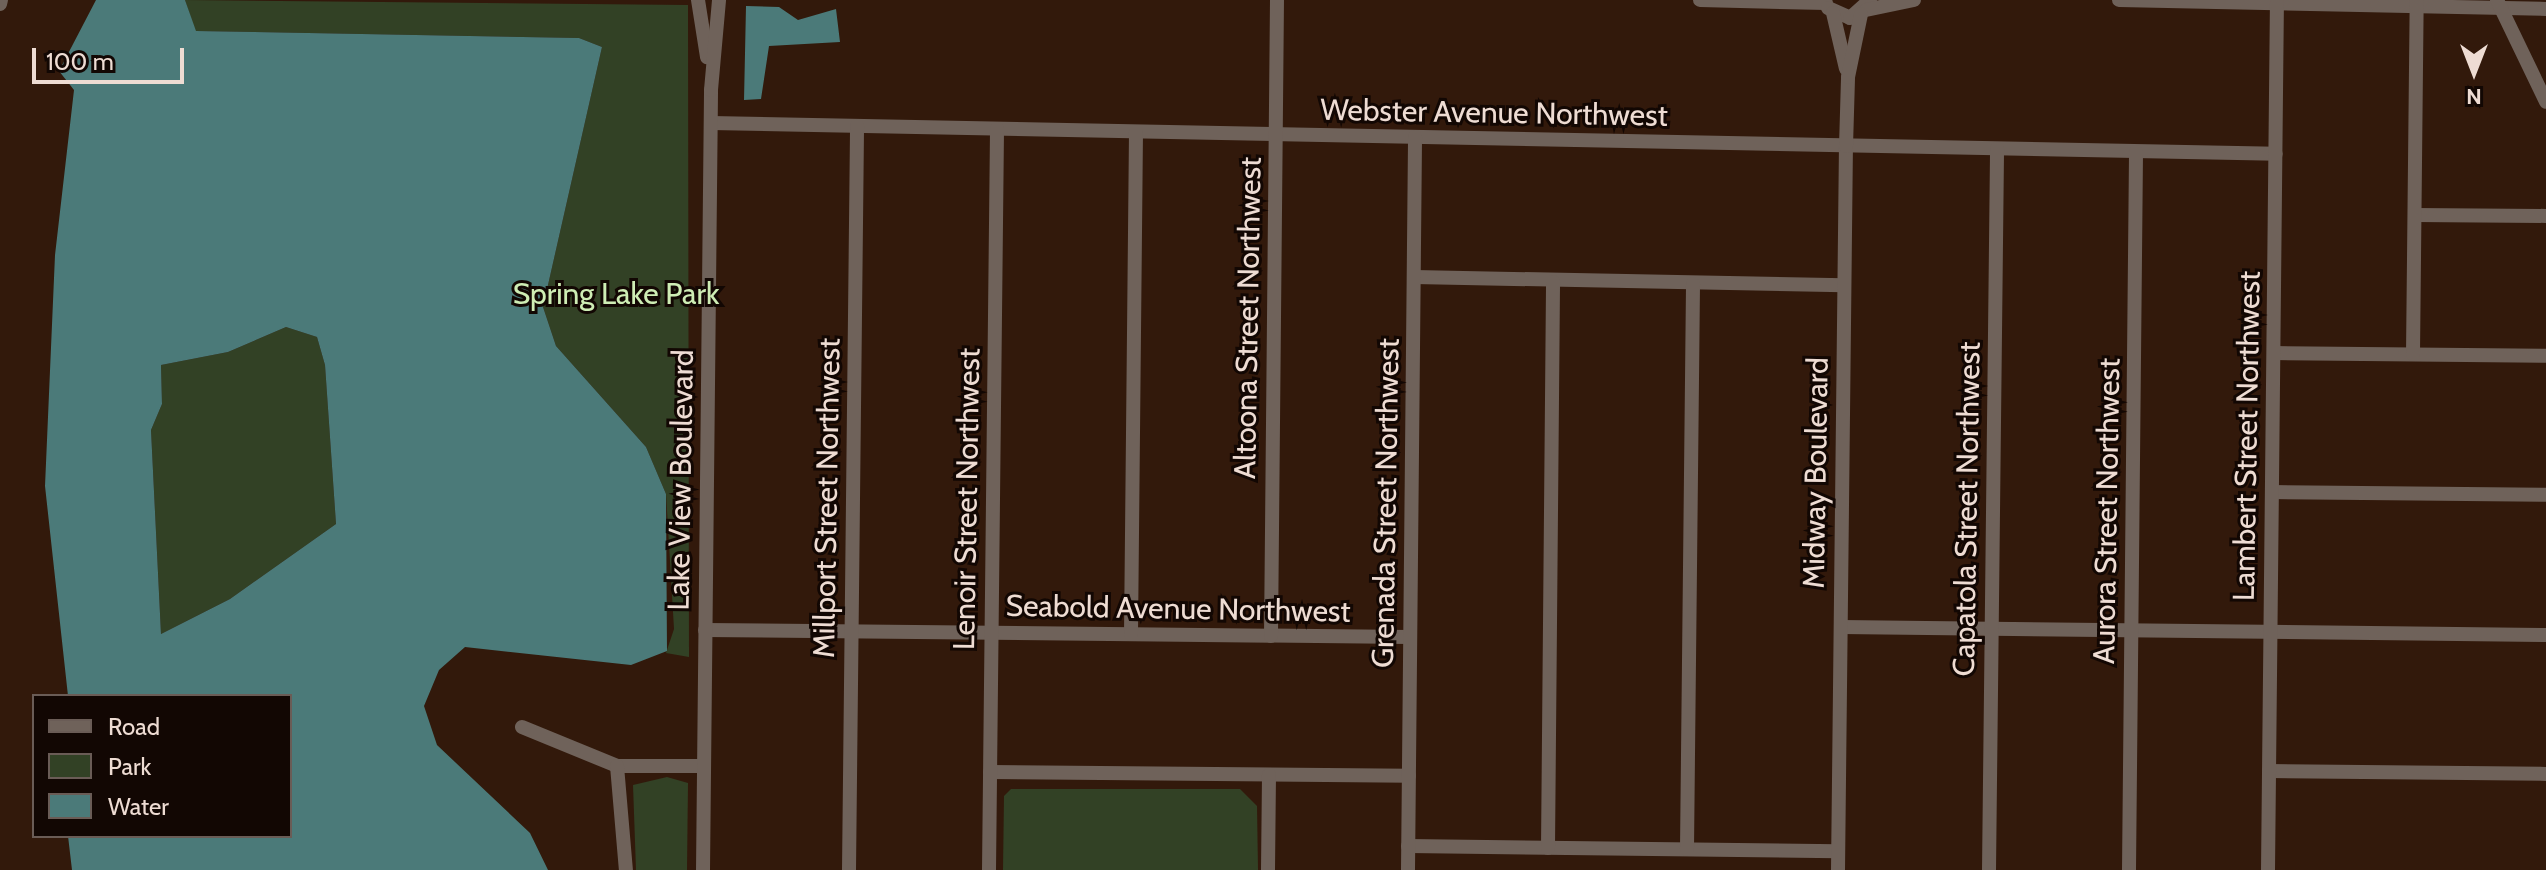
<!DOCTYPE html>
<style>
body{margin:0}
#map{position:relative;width:2546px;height:870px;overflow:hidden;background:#32190b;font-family:Cabin,sans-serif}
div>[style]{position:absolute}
.green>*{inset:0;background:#324125}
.water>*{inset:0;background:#4b7a79}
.minor>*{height:14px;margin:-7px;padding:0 7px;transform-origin:7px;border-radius:7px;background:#6f625a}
span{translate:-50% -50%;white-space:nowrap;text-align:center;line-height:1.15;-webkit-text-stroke:6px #120703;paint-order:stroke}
.street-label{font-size:30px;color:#eedcd3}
.park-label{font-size:30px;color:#ceedb4}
.legend{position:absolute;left:32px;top:694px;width:260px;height:144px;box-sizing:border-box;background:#120703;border:2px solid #6a5c56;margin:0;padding:10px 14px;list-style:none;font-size:24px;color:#eedcd3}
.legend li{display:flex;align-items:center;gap:16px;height:40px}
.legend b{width:40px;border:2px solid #6a5c56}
.north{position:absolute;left:2434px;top:32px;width:80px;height:80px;-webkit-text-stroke:6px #120703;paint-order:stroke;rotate:180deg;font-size:22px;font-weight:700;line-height:32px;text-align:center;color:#eedcd3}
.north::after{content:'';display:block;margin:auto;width:28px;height:36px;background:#eedcd3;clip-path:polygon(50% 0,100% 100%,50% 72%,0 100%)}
.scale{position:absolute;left:32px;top:48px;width:152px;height:36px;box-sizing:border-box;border:4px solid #eedcd3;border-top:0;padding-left:10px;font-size:24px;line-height:28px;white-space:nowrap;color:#eedcd3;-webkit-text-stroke:6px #120703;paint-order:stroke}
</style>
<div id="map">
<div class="green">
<i style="clip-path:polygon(185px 0,688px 5px,689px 657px,666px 653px,674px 629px,666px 494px,646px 447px,556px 346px,543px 307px,602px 47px,579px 38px,195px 31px)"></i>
<i style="clip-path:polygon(286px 327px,317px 337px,325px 365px,336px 524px,230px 599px,161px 634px,151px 430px,162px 404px,161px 365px,228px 352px)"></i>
<i style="clip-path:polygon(667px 777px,688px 783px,687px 870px,636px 870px,633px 785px)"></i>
<i style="clip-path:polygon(1011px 789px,1240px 789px,1257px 806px,1258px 870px,1003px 870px,1004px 796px)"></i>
</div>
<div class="water">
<i style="clip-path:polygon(evenodd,96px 0,185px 0,196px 31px,579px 38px,602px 47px,543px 307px,556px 346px,646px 447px,666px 494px,667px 651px,631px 665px,465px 647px,439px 670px,424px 706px,437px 745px,530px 833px,548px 870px,72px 870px,68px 836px,290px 836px,290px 696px,68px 696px,45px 486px,55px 255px,74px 90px,59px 71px,96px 0,286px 327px,317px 337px,325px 365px,336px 524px,230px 599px,161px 634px,151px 430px,162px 404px,161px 365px,228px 352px,286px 327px)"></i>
<i style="clip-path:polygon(746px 6px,779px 7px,798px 20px,836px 9px,840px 42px,769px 46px,761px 99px,744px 100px)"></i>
</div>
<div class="minor">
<i style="left:698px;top:0;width:58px;rotate:81deg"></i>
<i style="left:1700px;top:0;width:126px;rotate:1.4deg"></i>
<i style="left:2119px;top:0;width:427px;rotate:1.2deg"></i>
<i style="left:2497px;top:0;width:113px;rotate:64.3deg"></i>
<i style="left:0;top:4px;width:4px;rotate:-76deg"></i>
<i style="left:1828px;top:8px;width:24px;rotate:24deg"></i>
<i style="left:1850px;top:18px;width:27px;rotate:-42deg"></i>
<i style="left:1866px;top:10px;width:49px;rotate:-11.8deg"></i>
<i style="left:1833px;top:13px;width:57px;rotate:76.9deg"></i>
<i style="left:711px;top:123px;width:1565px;rotate:1.13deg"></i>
<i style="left:2415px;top:215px;width:131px;rotate:0.4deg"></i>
<i style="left:1414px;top:277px;width:430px;rotate:1.1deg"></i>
<i style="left:2274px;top:353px;width:272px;rotate:0.6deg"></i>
<i style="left:2413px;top:354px;width:354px;rotate:-89.4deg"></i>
<i style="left:2272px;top:492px;width:274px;rotate:0.6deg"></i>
<i style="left:1841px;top:627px;width:705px;rotate:0.65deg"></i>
<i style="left:705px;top:630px;width:705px;rotate:0.57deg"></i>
<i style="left:1131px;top:634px;width:502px;rotate:-89.43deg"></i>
<i style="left:1271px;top:636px;width:636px;rotate:-89.46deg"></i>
<i style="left:522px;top:727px;width:103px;rotate:22.3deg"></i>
<i style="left:617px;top:766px;width:87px"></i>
<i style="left:617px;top:766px;width:104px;rotate:85.1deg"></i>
<i style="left:2269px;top:771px;width:277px;rotate:0.6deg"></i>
<i style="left:990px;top:772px;width:419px;rotate:0.5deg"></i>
<i style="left:1408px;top:846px;width:430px;rotate:0.7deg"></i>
<i style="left:1548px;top:848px;width:566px;rotate:-89.49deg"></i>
<i style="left:1687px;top:849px;width:565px;rotate:-89.39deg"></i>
<i style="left:703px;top:870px;width:780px;rotate:-89.41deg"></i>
<i style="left:711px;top:90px;width:90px;rotate:-84.9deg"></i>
<i style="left:849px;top:870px;width:744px;rotate:-89.38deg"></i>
<i style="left:989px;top:870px;width:741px;rotate:-89.38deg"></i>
<i style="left:1268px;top:870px;width:95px;rotate:-89.4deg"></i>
<i style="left:1408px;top:870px;width:733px;rotate:-89.45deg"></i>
<i style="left:1838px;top:870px;width:724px;rotate:-89.37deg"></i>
<i style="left:1846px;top:146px;width:69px;rotate:-88.3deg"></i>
<i style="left:1848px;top:77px;width:64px;rotate:-78.3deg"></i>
<i style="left:1989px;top:870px;width:721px;rotate:-89.36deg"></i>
<i style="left:2129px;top:870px;width:718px;rotate:-89.44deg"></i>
<i style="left:2268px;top:870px;width:867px;rotate:-89.41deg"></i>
</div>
<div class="street-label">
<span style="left:1494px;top:113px;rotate:1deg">Webster Avenue Northwest</span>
<span style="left:1248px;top:318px;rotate:-89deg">Altoona Street Northwest</span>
<span style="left:2247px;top:436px;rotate:-89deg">Lambert Street Northwest</span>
<span style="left:1816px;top:473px;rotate:-89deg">Midway Boulevard</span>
<span style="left:681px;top:480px;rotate:-89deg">Lake View Boulevard</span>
<span style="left:827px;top:498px;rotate:-89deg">Millport Street Northwest</span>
<span style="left:967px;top:499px;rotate:-89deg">Lenoir Street Northwest</span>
<span style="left:1386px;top:503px;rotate:-89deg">Grenada Street Northwest</span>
<span style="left:1967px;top:509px;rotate:-89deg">Capatola Street Northwest</span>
<span style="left:2107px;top:511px;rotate:-89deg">Aurora Street Northwest</span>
<span style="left:1178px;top:609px;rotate:1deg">Seabold Avenue Northwest</span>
</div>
<div class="park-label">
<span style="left:616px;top:294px">Spring Lake Park</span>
</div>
<ul class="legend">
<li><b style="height:10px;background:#6f625a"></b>Road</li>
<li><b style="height:22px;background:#324125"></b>Park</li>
<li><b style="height:22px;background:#4b7a79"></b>Water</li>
</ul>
<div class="north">N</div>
<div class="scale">100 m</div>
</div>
